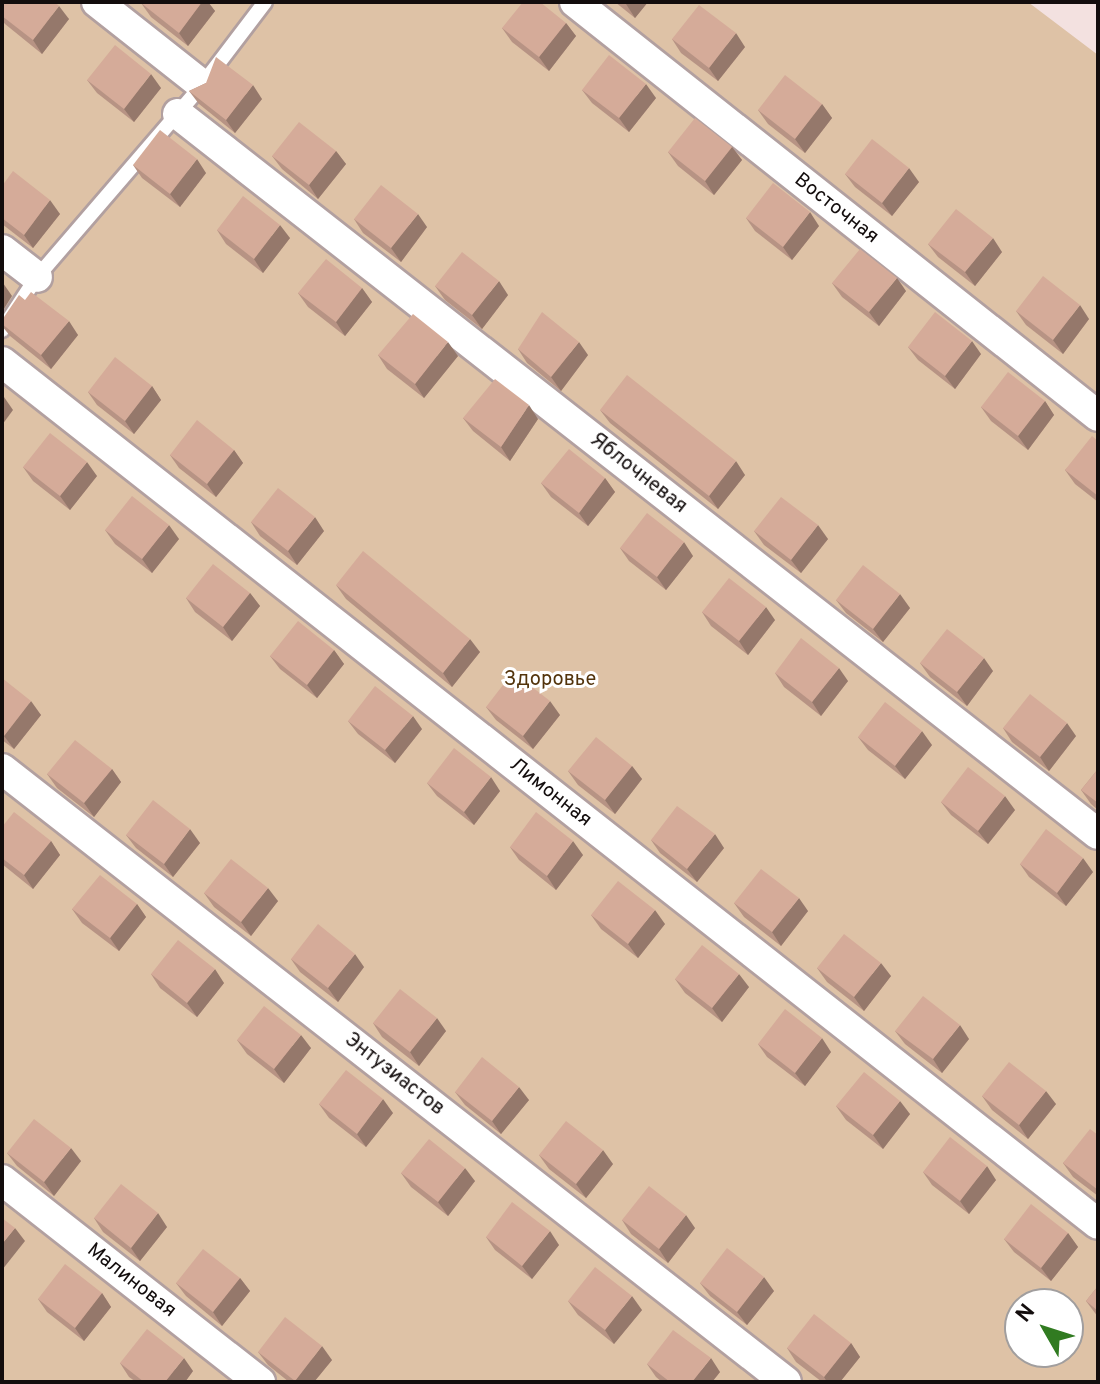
<!DOCTYPE html>
<meta charset="utf-8">
<style>
body{margin:0}
#map{position:relative;width:1100px;height:1384px;overflow:hidden;background:#f3e1e0;font-family:Overpass,sans-serif}
div>[style]{position:absolute}
.green>*{inset:0;background:#dec2a6}
.roads{filter:drop-shadow(2px 0 #b2a0a0) drop-shadow(-2px 0 #b2a0a0) drop-shadow(0 2px #b2a0a0) drop-shadow(0 -2px #b2a0a0)}
.lane>*{height:14px;margin:-7px;padding:0 7px;transform-origin:7px;border-radius:7px;background:#fff}
.street>*{height:30px;margin:-15px;padding:0 15px;transform-origin:15px;border-radius:15px;background:#fff}
.wall>*{inset:0;background:#b79384}
.shaded-wall>*{inset:0;background:#95786b}
.building>*{inset:0;background:#d5ab99}
span{translate:-50% -50%;white-space:nowrap;text-align:center;line-height:1.15;-webkit-text-stroke:6px #fff;paint-order:stroke}
.street-label{font-size:20px;color:#130d0d}
.park-label{font-size:20px;color:#53340c}
.frame{position:absolute;inset:0;border:4px solid #130d0d;pointer-events:none}
.north{position:absolute;left:1004px;top:1288px;width:80px;height:80px;box-sizing:border-box;background:#fff;border:2px solid #a19e9e;border-radius:50%;rotate:309deg;font-size:22px;font-weight:700;line-height:32px;text-align:center;color:#130d0d}
.north::after{content:'';display:block;margin:auto;width:28px;height:36px;background:#317b21;clip-path:polygon(50% 0,100% 100%,50% 72%,0 100%)}
</style>
<div id="map">
<div class="green">
<i style="clip-path:polygon(evenodd,2px 2px,1028px 2px,1098px 55px,1098px 1382px,2px 1382px,2px 2px,1020px 1304px,1068px 1304px,1068px 1352px,1020px 1352px,1020px 1304px)"></i>
</div>
<div class="roads">
<div class="lane">
<i style="left:2px;top:330px;width:64px;rotate:-56.6deg"></i>
<i style="left:37px;top:277px;width:253px;rotate:-49.3deg"></i>
<i style="left:202px;top:85px;width:104px;rotate:-52.8deg"></i>
</div>
<div class="street">
<i style="left:97px;top:2px;width:134px;rotate:38.3deg"></i>
<i style="left:575px;top:2px;width:667px;rotate:38.36deg"></i>
<i style="left:178px;top:114px;width:1168px;rotate:38.05deg"></i>
<i style="left:2px;top:250px;width:44px;rotate:37.6deg"></i>
<i style="left:2px;top:362px;width:1394px;rotate:38.18deg"></i>
<i style="left:2px;top:769px;width:995px;rotate:38.02deg"></i>
<i style="left:2px;top:1180px;width:328px;rotate:38.1deg"></i>
</div>
</div>
<div class="wall">
<i style="clip-path:polygon(2px 2px,69px 19px,42px 54px,5px 24px,2px 20px)"></i>
<i style="clip-path:polygon(142px 2px,208px 2px,215px 11px,188px 46px,151px 17px,141px 3px)"></i>
<i style="clip-path:polygon(615px 2px,648px 2px,635px 18px)"></i>
<i style="clip-path:polygon(566px 23px,576px 36px,549px 71px,512px 42px,502px 28px)"></i>
<i style="clip-path:polygon(672px 39px,745px 47px,718px 81px,681px 53px)"></i>
<i style="clip-path:polygon(87px 80px,161px 88px,134px 122px,97px 93px)"></i>
<i style="clip-path:polygon(206px 83px,262px 99px,235px 133px,199px 104px,189px 91px)"></i>
<i style="clip-path:polygon(582px 90px,656px 98px,629px 132px,592px 103px)"></i>
<i style="clip-path:polygon(822px 104px,832px 118px,805px 153px,768px 124px,758px 110px)"></i>
<i style="clip-path:polygon(732px 147px,742px 160px,714px 195px,678px 166px,668px 152px)"></i>
<i style="clip-path:polygon(336px 151px,346px 164px,318px 199px,282px 169px,272px 156px)"></i>
<i style="clip-path:polygon(133px 165px,206px 173px,180px 207px,142px 178px)"></i>
<i style="clip-path:polygon(845px 174px,919px 182px,892px 216px,855px 187px)"></i>
<i style="clip-path:polygon(2px 186px,60px 214px,33px 248px,2px 224px)"></i>
<i style="clip-path:polygon(746px 218px,819px 226px,792px 260px,755px 231px)"></i>
<i style="clip-path:polygon(354px 219px,427px 227px,401px 262px,363px 233px)"></i>
<i style="clip-path:polygon(217px 230px,290px 238px,263px 273px,226px 244px)"></i>
<i style="clip-path:polygon(928px 244px,1002px 252px,975px 286px,938px 257px)"></i>
<i style="clip-path:polygon(832px 283px,906px 291px,879px 326px,842px 297px)"></i>
<i style="clip-path:polygon(435px 286px,508px 295px,482px 329px,445px 300px)"></i>
<i style="clip-path:polygon(362px 288px,372px 302px,345px 336px,308px 307px,298px 293px)"></i>
<i style="clip-path:polygon(25px 300px,78px 335px,51px 369px,10px 336px,2px 326px,2px 320px)"></i>
<i style="clip-path:polygon(1016px 311px,1089px 319px,1063px 354px,1026px 325px)"></i>
<i style="clip-path:polygon(908px 347px,981px 354px,955px 389px,918px 360px)"></i>
<i style="clip-path:polygon(518px 349px,588px 355px,561px 391px,527px 363px)"></i>
<i style="clip-path:polygon(378px 355px,458px 356px,424px 398px,387px 369px)"></i>
<i style="clip-path:polygon(152px 386px,161px 400px,134px 434px,97px 405px,88px 392px)"></i>
<i style="clip-path:polygon(1045px 401px,1054px 415px,1028px 450px,991px 421px,981px 407px)"></i>
<i style="clip-path:polygon(600px 410px,745px 475px,718px 509px,610px 423px)"></i>
<i style="clip-path:polygon(463px 418px,538px 419px,510px 461px,473px 431px)"></i>
<i style="clip-path:polygon(1098px 441px,1098px 502px,1075px 484px,1065px 470px)"></i>
<i style="clip-path:polygon(234px 450px,243px 463px,216px 497px,179px 468px,170px 455px)"></i>
<i style="clip-path:polygon(23px 467px,97px 476px,70px 510px,33px 481px)"></i>
<i style="clip-path:polygon(605px 478px,615px 492px,588px 526px,551px 497px,541px 483px)"></i>
<i style="clip-path:polygon(251px 522px,324px 531px,297px 565px,260px 536px)"></i>
<i style="clip-path:polygon(105px 530px,179px 539px,152px 573px,115px 544px)"></i>
<i style="clip-path:polygon(754px 531px,828px 539px,801px 573px,764px 545px)"></i>
<i style="clip-path:polygon(620px 548px,693px 556px,666px 590px,629px 561px)"></i>
<i style="clip-path:polygon(336px 585px,480px 652px,452px 687px,346px 599px)"></i>
<i style="clip-path:polygon(250px 593px,260px 606px,232px 641px,195px 612px,186px 598px)"></i>
<i style="clip-path:polygon(836px 600px,910px 608px,883px 642px,846px 613px)"></i>
<i style="clip-path:polygon(702px 612px,775px 620px,748px 655px,711px 626px)"></i>
<i style="clip-path:polygon(334px 650px,344px 664px,317px 698px,280px 669px,270px 656px)"></i>
<i style="clip-path:polygon(920px 663px,993px 671px,967px 706px,930px 677px)"></i>
<i style="clip-path:polygon(775px 673px,848px 681px,821px 716px,784px 687px)"></i>
<i style="clip-path:polygon(2px 678px,41px 715px,14px 749px,2px 740px)"></i>
<i style="clip-path:polygon(486px 707px,560px 715px,533px 749px,496px 720px)"></i>
<i style="clip-path:polygon(348px 721px,422px 729px,395px 763px,358px 734px)"></i>
<i style="clip-path:polygon(1003px 728px,1076px 736px,1049px 771px,1012px 742px)"></i>
<i style="clip-path:polygon(858px 737px,932px 745px,905px 779px,868px 750px)"></i>
<i style="clip-path:polygon(632px 766px,642px 779px,615px 814px,578px 785px,568px 771px)"></i>
<i style="clip-path:polygon(112px 769px,121px 782px,94px 817px,57px 788px,47px 774px)"></i>
<i style="clip-path:polygon(1098px 769px,1098px 810px,1091px 804px,1081px 790px)"></i>
<i style="clip-path:polygon(427px 783px,500px 791px,474px 825px,437px 796px)"></i>
<i style="clip-path:polygon(941px 802px,1015px 810px,988px 844px,951px 815px)"></i>
<i style="clip-path:polygon(2px 827px,51px 841px,60px 855px,33px 889px,2px 864px)"></i>
<i style="clip-path:polygon(126px 835px,200px 843px,173px 877px,136px 848px)"></i>
<i style="clip-path:polygon(651px 840px,724px 848px,697px 882px,660px 853px)"></i>
<i style="clip-path:polygon(510px 847px,583px 855px,556px 890px,519px 860px)"></i>
<i style="clip-path:polygon(1020px 864px,1093px 872px,1066px 906px,1029px 877px)"></i>
<i style="clip-path:polygon(204px 893px,278px 901px,251px 936px,214px 907px)"></i>
<i style="clip-path:polygon(734px 903px,808px 911px,781px 946px,744px 917px)"></i>
<i style="clip-path:polygon(137px 904px,146px 917px,119px 951px,82px 923px,72px 909px)"></i>
<i style="clip-path:polygon(591px 915px,665px 924px,638px 958px,601px 929px)"></i>
<i style="clip-path:polygon(291px 959px,364px 967px,338px 1002px,300px 972px)"></i>
<i style="clip-path:polygon(817px 968px,891px 976px,864px 1011px,827px 982px)"></i>
<i style="clip-path:polygon(151px 974px,224px 983px,197px 1017px,160px 988px)"></i>
<i style="clip-path:polygon(675px 979px,749px 987px,722px 1022px,685px 993px)"></i>
<i style="clip-path:polygon(373px 1023px,446px 1031px,419px 1066px,382px 1037px)"></i>
<i style="clip-path:polygon(895px 1031px,969px 1039px,942px 1073px,905px 1044px)"></i>
<i style="clip-path:polygon(237px 1040px,311px 1048px,284px 1083px,247px 1054px)"></i>
<i style="clip-path:polygon(758px 1044px,831px 1052px,805px 1086px,767px 1057px)"></i>
<i style="clip-path:polygon(455px 1092px,529px 1100px,501px 1134px,465px 1105px)"></i>
<i style="clip-path:polygon(982px 1096px,1056px 1104px,1028px 1139px,992px 1110px)"></i>
<i style="clip-path:polygon(319px 1104px,393px 1113px,366px 1147px,329px 1118px)"></i>
<i style="clip-path:polygon(836px 1106px,910px 1114px,883px 1149px,846px 1120px)"></i>
<i style="clip-path:polygon(1098px 1135px,1098px 1196px,1073px 1177px,1063px 1163px)"></i>
<i style="clip-path:polygon(7px 1153px,81px 1161px,54px 1196px,17px 1166px)"></i>
<i style="clip-path:polygon(539px 1155px,613px 1164px,586px 1198px,549px 1169px)"></i>
<i style="clip-path:polygon(923px 1172px,996px 1180px,969px 1214px,932px 1185px)"></i>
<i style="clip-path:polygon(401px 1173px,475px 1181px,448px 1216px,411px 1187px)"></i>
<i style="clip-path:polygon(94px 1218px,167px 1227px,140px 1261px,103px 1232px)"></i>
<i style="clip-path:polygon(622px 1220px,695px 1228px,668px 1263px,631px 1234px)"></i>
<i style="clip-path:polygon(1068px 1233px,1078px 1247px,1051px 1281px,1014px 1252px,1004px 1239px)"></i>
<i style="clip-path:polygon(486px 1237px,559px 1245px,532px 1279px,495px 1250px)"></i>
<i style="clip-path:polygon(240px 1278px,250px 1291px,222px 1326px,186px 1296px,176px 1283px)"></i>
<i style="clip-path:polygon(700px 1283px,774px 1291px,747px 1325px,710px 1296px)"></i>
<i style="clip-path:polygon(1098px 1286px,1098px 1317px,1086px 1301px)"></i>
<i style="clip-path:polygon(102px 1293px,111px 1307px,84px 1341px,47px 1312px,38px 1299px)"></i>
<i style="clip-path:polygon(568px 1301px,642px 1310px,614px 1344px,578px 1315px)"></i>
<i style="clip-path:polygon(851px 1343px,860px 1357px,840px 1382px,822px 1382px,796px 1362px,787px 1348px)"></i>
<i style="clip-path:polygon(258px 1352px,332px 1360px,314px 1382px,289px 1382px,268px 1365px)"></i>
<i style="clip-path:polygon(120px 1363px,193px 1371px,185px 1382px,136px 1382px,129px 1377px)"></i>
<i style="clip-path:polygon(647px 1364px,720px 1372px,712px 1382px,662px 1382px,656px 1377px)"></i>
</div>
<div class="shaded-wall">
<i style="clip-path:polygon(202px 2px,208px 2px,215px 11px,188px 46px,179px 33px)"></i>
<i style="clip-path:polygon(628px 2px,648px 2px,635px 18px,626px 4px)"></i>
<i style="clip-path:polygon(59px 6px,69px 19px,42px 54px,33px 40px)"></i>
<i style="clip-path:polygon(566px 23px,576px 36px,549px 71px,539px 57px)"></i>
<i style="clip-path:polygon(736px 33px,745px 47px,718px 81px,709px 68px)"></i>
<i style="clip-path:polygon(151px 74px,161px 88px,134px 122px,124px 109px)"></i>
<i style="clip-path:polygon(646px 84px,656px 98px,629px 132px,619px 118px)"></i>
<i style="clip-path:polygon(253px 85px,262px 99px,235px 133px,226px 120px)"></i>
<i style="clip-path:polygon(822px 104px,832px 118px,805px 153px,795px 139px)"></i>
<i style="clip-path:polygon(732px 147px,742px 160px,714px 195px,705px 181px)"></i>
<i style="clip-path:polygon(336px 151px,346px 164px,318px 199px,309px 185px)"></i>
<i style="clip-path:polygon(197px 159px,206px 173px,180px 207px,170px 194px)"></i>
<i style="clip-path:polygon(909px 168px,919px 182px,892px 216px,882px 203px)"></i>
<i style="clip-path:polygon(50px 200px,60px 214px,33px 248px,24px 235px)"></i>
<i style="clip-path:polygon(810px 212px,819px 226px,792px 260px,783px 247px)"></i>
<i style="clip-path:polygon(418px 214px,427px 227px,401px 262px,391px 248px)"></i>
<i style="clip-path:polygon(280px 225px,290px 238px,263px 273px,254px 259px)"></i>
<i style="clip-path:polygon(993px 238px,1002px 252px,975px 286px,965px 272px)"></i>
<i style="clip-path:polygon(897px 278px,906px 291px,879px 326px,869px 312px)"></i>
<i style="clip-path:polygon(499px 281px,508px 295px,482px 329px,472px 315px)"></i>
<i style="clip-path:polygon(3px 283px,12px 296px,2px 312px,2px 284px)"></i>
<i style="clip-path:polygon(362px 288px,372px 302px,345px 336px,336px 322px)"></i>
<i style="clip-path:polygon(1080px 305px,1089px 319px,1063px 354px,1053px 340px)"></i>
<i style="clip-path:polygon(69px 321px,78px 335px,51px 369px,41px 355px)"></i>
<i style="clip-path:polygon(972px 341px,981px 354px,955px 389px,945px 376px)"></i>
<i style="clip-path:polygon(448px 342px,458px 356px,424px 398px,415px 384px)"></i>
<i style="clip-path:polygon(579px 342px,588px 355px,561px 391px,551px 377px)"></i>
<i style="clip-path:polygon(152px 386px,161px 400px,134px 434px,125px 421px)"></i>
<i style="clip-path:polygon(4px 397px,13px 410px,2px 425px,2px 399px)"></i>
<i style="clip-path:polygon(1045px 401px,1054px 415px,1028px 450px,1018px 436px)"></i>
<i style="clip-path:polygon(529px 405px,538px 419px,510px 461px,501px 447px)"></i>
<i style="clip-path:polygon(234px 450px,243px 463px,216px 497px,207px 484px)"></i>
<i style="clip-path:polygon(736px 461px,745px 475px,718px 509px,709px 496px)"></i>
<i style="clip-path:polygon(87px 462px,97px 476px,70px 510px,60px 496px)"></i>
<i style="clip-path:polygon(605px 478px,615px 492px,588px 526px,579px 513px)"></i>
<i style="clip-path:polygon(315px 517px,324px 531px,297px 565px,288px 551px)"></i>
<i style="clip-path:polygon(169px 525px,179px 539px,152px 573px,142px 559px)"></i>
<i style="clip-path:polygon(818px 525px,828px 539px,801px 573px,791px 560px)"></i>
<i style="clip-path:polygon(684px 542px,693px 556px,666px 590px,657px 577px)"></i>
<i style="clip-path:polygon(250px 593px,260px 606px,232px 641px,223px 627px)"></i>
<i style="clip-path:polygon(900px 594px,910px 608px,883px 642px,873px 629px)"></i>
<i style="clip-path:polygon(766px 607px,775px 620px,748px 655px,739px 641px)"></i>
<i style="clip-path:polygon(470px 639px,480px 652px,452px 687px,443px 673px)"></i>
<i style="clip-path:polygon(334px 650px,344px 664px,317px 698px,307px 685px)"></i>
<i style="clip-path:polygon(984px 658px,993px 671px,967px 706px,957px 692px)"></i>
<i style="clip-path:polygon(839px 668px,848px 681px,821px 716px,812px 702px)"></i>
<i style="clip-path:polygon(31px 701px,41px 715px,14px 749px,4px 736px)"></i>
<i style="clip-path:polygon(550px 701px,560px 715px,533px 749px,523px 736px)"></i>
<i style="clip-path:polygon(413px 716px,422px 729px,395px 763px,385px 750px)"></i>
<i style="clip-path:polygon(1067px 723px,1076px 736px,1049px 771px,1040px 757px)"></i>
<i style="clip-path:polygon(922px 731px,932px 745px,905px 779px,895px 766px)"></i>
<i style="clip-path:polygon(632px 766px,642px 779px,615px 814px,605px 800px)"></i>
<i style="clip-path:polygon(112px 769px,121px 782px,94px 817px,84px 803px)"></i>
<i style="clip-path:polygon(491px 777px,500px 791px,474px 825px,464px 812px)"></i>
<i style="clip-path:polygon(1005px 796px,1015px 810px,988px 844px,978px 831px)"></i>
<i style="clip-path:polygon(190px 829px,200px 843px,173px 877px,164px 864px)"></i>
<i style="clip-path:polygon(715px 834px,724px 848px,697px 882px,687px 869px)"></i>
<i style="clip-path:polygon(51px 841px,60px 855px,33px 889px,24px 875px)"></i>
<i style="clip-path:polygon(573px 841px,583px 855px,556px 890px,547px 876px)"></i>
<i style="clip-path:polygon(1083px 858px,1093px 872px,1066px 906px,1057px 893px)"></i>
<i style="clip-path:polygon(268px 888px,278px 901px,251px 936px,241px 922px)"></i>
<i style="clip-path:polygon(799px 898px,808px 911px,781px 946px,772px 932px)"></i>
<i style="clip-path:polygon(137px 904px,146px 917px,119px 951px,110px 938px)"></i>
<i style="clip-path:polygon(655px 910px,665px 924px,638px 958px,628px 944px)"></i>
<i style="clip-path:polygon(355px 954px,364px 967px,338px 1002px,328px 988px)"></i>
<i style="clip-path:polygon(881px 963px,891px 976px,864px 1011px,854px 997px)"></i>
<i style="clip-path:polygon(215px 969px,224px 983px,197px 1017px,187px 1003px)"></i>
<i style="clip-path:polygon(739px 974px,749px 987px,722px 1022px,712px 1008px)"></i>
<i style="clip-path:polygon(437px 1018px,446px 1031px,419px 1066px,410px 1052px)"></i>
<i style="clip-path:polygon(960px 1025px,969px 1039px,942px 1073px,933px 1059px)"></i>
<i style="clip-path:polygon(301px 1035px,311px 1048px,284px 1083px,274px 1069px)"></i>
<i style="clip-path:polygon(822px 1038px,831px 1052px,805px 1086px,795px 1073px)"></i>
<i style="clip-path:polygon(519px 1087px,529px 1100px,501px 1134px,492px 1121px)"></i>
<i style="clip-path:polygon(1046px 1091px,1056px 1104px,1028px 1139px,1019px 1125px)"></i>
<i style="clip-path:polygon(383px 1099px,393px 1113px,366px 1147px,357px 1134px)"></i>
<i style="clip-path:polygon(900px 1101px,910px 1114px,883px 1149px,873px 1135px)"></i>
<i style="clip-path:polygon(71px 1148px,81px 1161px,54px 1196px,44px 1182px)"></i>
<i style="clip-path:polygon(603px 1150px,613px 1164px,586px 1198px,576px 1184px)"></i>
<i style="clip-path:polygon(987px 1166px,996px 1180px,969px 1214px,960px 1201px)"></i>
<i style="clip-path:polygon(465px 1168px,475px 1181px,448px 1216px,438px 1202px)"></i>
<i style="clip-path:polygon(158px 1213px,167px 1227px,140px 1261px,131px 1248px)"></i>
<i style="clip-path:polygon(686px 1215px,695px 1228px,668px 1263px,659px 1249px)"></i>
<i style="clip-path:polygon(15px 1228px,25px 1241px,2px 1270px,2px 1244px)"></i>
<i style="clip-path:polygon(550px 1231px,559px 1245px,532px 1279px,522px 1266px)"></i>
<i style="clip-path:polygon(1068px 1233px,1078px 1247px,1051px 1281px,1041px 1268px)"></i>
<i style="clip-path:polygon(764px 1277px,774px 1291px,747px 1325px,737px 1312px)"></i>
<i style="clip-path:polygon(240px 1278px,250px 1291px,222px 1326px,213px 1312px)"></i>
<i style="clip-path:polygon(102px 1293px,111px 1307px,84px 1341px,75px 1328px)"></i>
<i style="clip-path:polygon(632px 1296px,642px 1310px,614px 1344px,605px 1330px)"></i>
<i style="clip-path:polygon(851px 1343px,860px 1357px,840px 1382px,827px 1382px,824px 1377px)"></i>
<i style="clip-path:polygon(322px 1346px,332px 1360px,314px 1382px,296px 1382px,295px 1381px)"></i>
<i style="clip-path:polygon(184px 1358px,193px 1371px,185px 1382px,165px 1382px)"></i>
<i style="clip-path:polygon(711px 1358px,720px 1372px,712px 1382px,692px 1382px)"></i>
</div>
<div class="building">
<i style="clip-path:polygon(2px 2px,55px 2px,59px 6px,33px 40px,2px 16px)"></i>
<i style="clip-path:polygon(142px 2px,202px 2px,179px 33px,141px 3px)"></i>
<i style="clip-path:polygon(523px 2px,540px 2px,566px 23px,539px 57px,502px 28px)"></i>
<i style="clip-path:polygon(699px 5px,736px 33px,709px 68px,672px 39px)"></i>
<i style="clip-path:polygon(115px 45px,151px 74px,124px 109px,87px 80px)"></i>
<i style="clip-path:polygon(609px 55px,646px 84px,619px 118px,582px 90px)"></i>
<i style="clip-path:polygon(216px 57px,253px 85px,226px 120px,189px 91px,206px 83px)"></i>
<i style="clip-path:polygon(785px 75px,822px 104px,795px 139px,758px 110px)"></i>
<i style="clip-path:polygon(695px 118px,732px 147px,705px 181px,668px 152px)"></i>
<i style="clip-path:polygon(299px 122px,336px 151px,309px 185px,272px 156px)"></i>
<i style="clip-path:polygon(160px 130px,197px 159px,170px 194px,133px 165px)"></i>
<i style="clip-path:polygon(872px 139px,909px 168px,882px 203px,845px 174px)"></i>
<i style="clip-path:polygon(13px 171px,50px 200px,24px 235px,2px 218px,2px 186px)"></i>
<i style="clip-path:polygon(773px 183px,810px 212px,783px 247px,746px 218px)"></i>
<i style="clip-path:polygon(381px 185px,418px 214px,391px 248px,354px 219px)"></i>
<i style="clip-path:polygon(243px 196px,280px 225px,254px 259px,217px 230px)"></i>
<i style="clip-path:polygon(956px 209px,993px 238px,965px 272px,928px 244px)"></i>
<i style="clip-path:polygon(860px 249px,897px 278px,869px 312px,832px 283px)"></i>
<i style="clip-path:polygon(462px 252px,499px 281px,472px 315px,435px 286px)"></i>
<i style="clip-path:polygon(326px 259px,362px 288px,336px 322px,298px 293px)"></i>
<i style="clip-path:polygon(1043px 276px,1080px 305px,1053px 340px,1016px 311px)"></i>
<i style="clip-path:polygon(31px 292px,69px 321px,41px 355px,2px 324px,2px 320px,19px 295px,25px 300px)"></i>
<i style="clip-path:polygon(542px 312px,579px 342px,551px 377px,518px 349px)"></i>
<i style="clip-path:polygon(935px 312px,972px 341px,945px 376px,908px 347px)"></i>
<i style="clip-path:polygon(413px 314px,448px 342px,415px 384px,378px 355px)"></i>
<i style="clip-path:polygon(115px 357px,152px 386px,125px 421px,88px 392px)"></i>
<i style="clip-path:polygon(1008px 372px,1045px 401px,1018px 436px,981px 407px)"></i>
<i style="clip-path:polygon(627px 375px,736px 461px,709px 496px,600px 410px)"></i>
<i style="clip-path:polygon(495px 379px,529px 405px,501px 447px,463px 418px)"></i>
<i style="clip-path:polygon(197px 420px,234px 450px,207px 484px,170px 455px)"></i>
<i style="clip-path:polygon(50px 433px,87px 462px,60px 496px,23px 467px)"></i>
<i style="clip-path:polygon(1092px 436px,1098px 441px,1098px 496px,1065px 470px)"></i>
<i style="clip-path:polygon(569px 449px,605px 478px,579px 513px,541px 483px)"></i>
<i style="clip-path:polygon(278px 488px,315px 517px,288px 551px,251px 522px)"></i>
<i style="clip-path:polygon(132px 496px,169px 525px,142px 559px,105px 530px)"></i>
<i style="clip-path:polygon(781px 497px,818px 525px,791px 560px,754px 531px)"></i>
<i style="clip-path:polygon(647px 513px,684px 542px,657px 577px,620px 548px)"></i>
<i style="clip-path:polygon(363px 551px,470px 639px,443px 673px,336px 585px)"></i>
<i style="clip-path:polygon(213px 564px,250px 593px,223px 627px,186px 598px)"></i>
<i style="clip-path:polygon(863px 565px,900px 594px,873px 629px,836px 600px)"></i>
<i style="clip-path:polygon(729px 578px,766px 607px,739px 641px,702px 612px)"></i>
<i style="clip-path:polygon(298px 621px,334px 650px,307px 685px,270px 656px)"></i>
<i style="clip-path:polygon(947px 629px,984px 658px,957px 692px,920px 663px)"></i>
<i style="clip-path:polygon(801px 638px,839px 668px,812px 702px,775px 673px)"></i>
<i style="clip-path:polygon(513px 672px,550px 701px,523px 736px,486px 707px)"></i>
<i style="clip-path:polygon(2px 678px,31px 701px,4px 736px,2px 734px)"></i>
<i style="clip-path:polygon(375px 686px,413px 716px,385px 750px,348px 721px)"></i>
<i style="clip-path:polygon(1030px 694px,1067px 723px,1040px 757px,1003px 728px)"></i>
<i style="clip-path:polygon(885px 702px,922px 731px,895px 766px,858px 737px)"></i>
<i style="clip-path:polygon(596px 737px,632px 766px,605px 800px,568px 771px)"></i>
<i style="clip-path:polygon(75px 740px,112px 769px,84px 803px,47px 774px)"></i>
<i style="clip-path:polygon(454px 748px,491px 777px,464px 812px,427px 783px)"></i>
<i style="clip-path:polygon(968px 767px,1005px 796px,978px 831px,941px 802px)"></i>
<i style="clip-path:polygon(1098px 769px,1098px 803px,1081px 790px)"></i>
<i style="clip-path:polygon(153px 800px,190px 829px,164px 864px,126px 835px)"></i>
<i style="clip-path:polygon(677px 806px,715px 834px,687px 869px,651px 840px)"></i>
<i style="clip-path:polygon(14px 812px,51px 841px,24px 875px,2px 858px,2px 827px)"></i>
<i style="clip-path:polygon(536px 812px,573px 841px,547px 876px,510px 847px)"></i>
<i style="clip-path:polygon(1046px 829px,1083px 858px,1057px 893px,1020px 864px)"></i>
<i style="clip-path:polygon(231px 859px,268px 888px,241px 922px,204px 893px)"></i>
<i style="clip-path:polygon(761px 869px,799px 898px,772px 932px,734px 903px)"></i>
<i style="clip-path:polygon(100px 875px,137px 904px,110px 938px,72px 909px)"></i>
<i style="clip-path:polygon(618px 881px,655px 910px,628px 944px,591px 915px)"></i>
<i style="clip-path:polygon(318px 924px,355px 954px,328px 988px,291px 959px)"></i>
<i style="clip-path:polygon(844px 934px,881px 963px,854px 997px,817px 968px)"></i>
<i style="clip-path:polygon(178px 940px,215px 969px,187px 1003px,151px 974px)"></i>
<i style="clip-path:polygon(702px 945px,739px 974px,712px 1008px,675px 979px)"></i>
<i style="clip-path:polygon(400px 989px,437px 1018px,410px 1052px,373px 1023px)"></i>
<i style="clip-path:polygon(923px 996px,960px 1025px,933px 1059px,895px 1031px)"></i>
<i style="clip-path:polygon(264px 1006px,301px 1035px,274px 1069px,237px 1040px)"></i>
<i style="clip-path:polygon(785px 1009px,822px 1038px,795px 1073px,758px 1044px)"></i>
<i style="clip-path:polygon(482px 1057px,519px 1087px,492px 1121px,455px 1092px)"></i>
<i style="clip-path:polygon(1009px 1062px,1046px 1091px,1019px 1125px,982px 1096px)"></i>
<i style="clip-path:polygon(346px 1070px,383px 1099px,357px 1134px,319px 1104px)"></i>
<i style="clip-path:polygon(864px 1072px,900px 1101px,873px 1135px,836px 1106px)"></i>
<i style="clip-path:polygon(34px 1119px,71px 1148px,44px 1182px,7px 1153px)"></i>
<i style="clip-path:polygon(566px 1121px,603px 1150px,576px 1184px,539px 1155px)"></i>
<i style="clip-path:polygon(1090px 1129px,1098px 1135px,1098px 1190px,1063px 1163px)"></i>
<i style="clip-path:polygon(950px 1137px,987px 1166px,960px 1201px,923px 1172px)"></i>
<i style="clip-path:polygon(429px 1139px,465px 1168px,438px 1202px,401px 1173px)"></i>
<i style="clip-path:polygon(121px 1184px,158px 1213px,131px 1248px,94px 1218px)"></i>
<i style="clip-path:polygon(649px 1186px,686px 1215px,659px 1249px,622px 1220px)"></i>
<i style="clip-path:polygon(512px 1202px,550px 1231px,522px 1266px,486px 1237px)"></i>
<i style="clip-path:polygon(1031px 1204px,1068px 1233px,1041px 1268px,1004px 1239px)"></i>
<i style="clip-path:polygon(2px 1218px,15px 1228px,2px 1244px)"></i>
<i style="clip-path:polygon(727px 1248px,764px 1277px,737px 1312px,700px 1283px)"></i>
<i style="clip-path:polygon(203px 1249px,240px 1278px,213px 1312px,176px 1283px)"></i>
<i style="clip-path:polygon(65px 1264px,102px 1293px,75px 1328px,38px 1299px)"></i>
<i style="clip-path:polygon(595px 1267px,632px 1296px,605px 1330px,568px 1301px)"></i>
<i style="clip-path:polygon(1098px 1286px,1098px 1311px,1086px 1301px)"></i>
<i style="clip-path:polygon(814px 1314px,851px 1343px,824px 1377px,787px 1348px)"></i>
<i style="clip-path:polygon(285px 1317px,322px 1346px,295px 1381px,258px 1352px)"></i>
<i style="clip-path:polygon(147px 1329px,184px 1358px,165px 1382px,144px 1382px,120px 1363px)"></i>
<i style="clip-path:polygon(673px 1330px,711px 1358px,692px 1382px,670px 1382px,647px 1364px)"></i>
</div>
<div class="street-label">
<span style="left:836px;top:209px;rotate:38deg">Восточная</span>
<span style="left:638px;top:474px;rotate:38deg">Яблочневая</span>
<span style="left:550px;top:793px;rotate:38deg">Лимонная</span>
<span style="left:394px;top:1075px;rotate:38deg">Энтузиастов</span>
<span style="left:131px;top:1281px;rotate:38deg">Малиновая</span>
</div>
<div class="park-label">
<span style="left:550px;top:680px">Здоровье</span>
</div>
<div class="frame"></div>
<div class="north">N</div>
</div>
